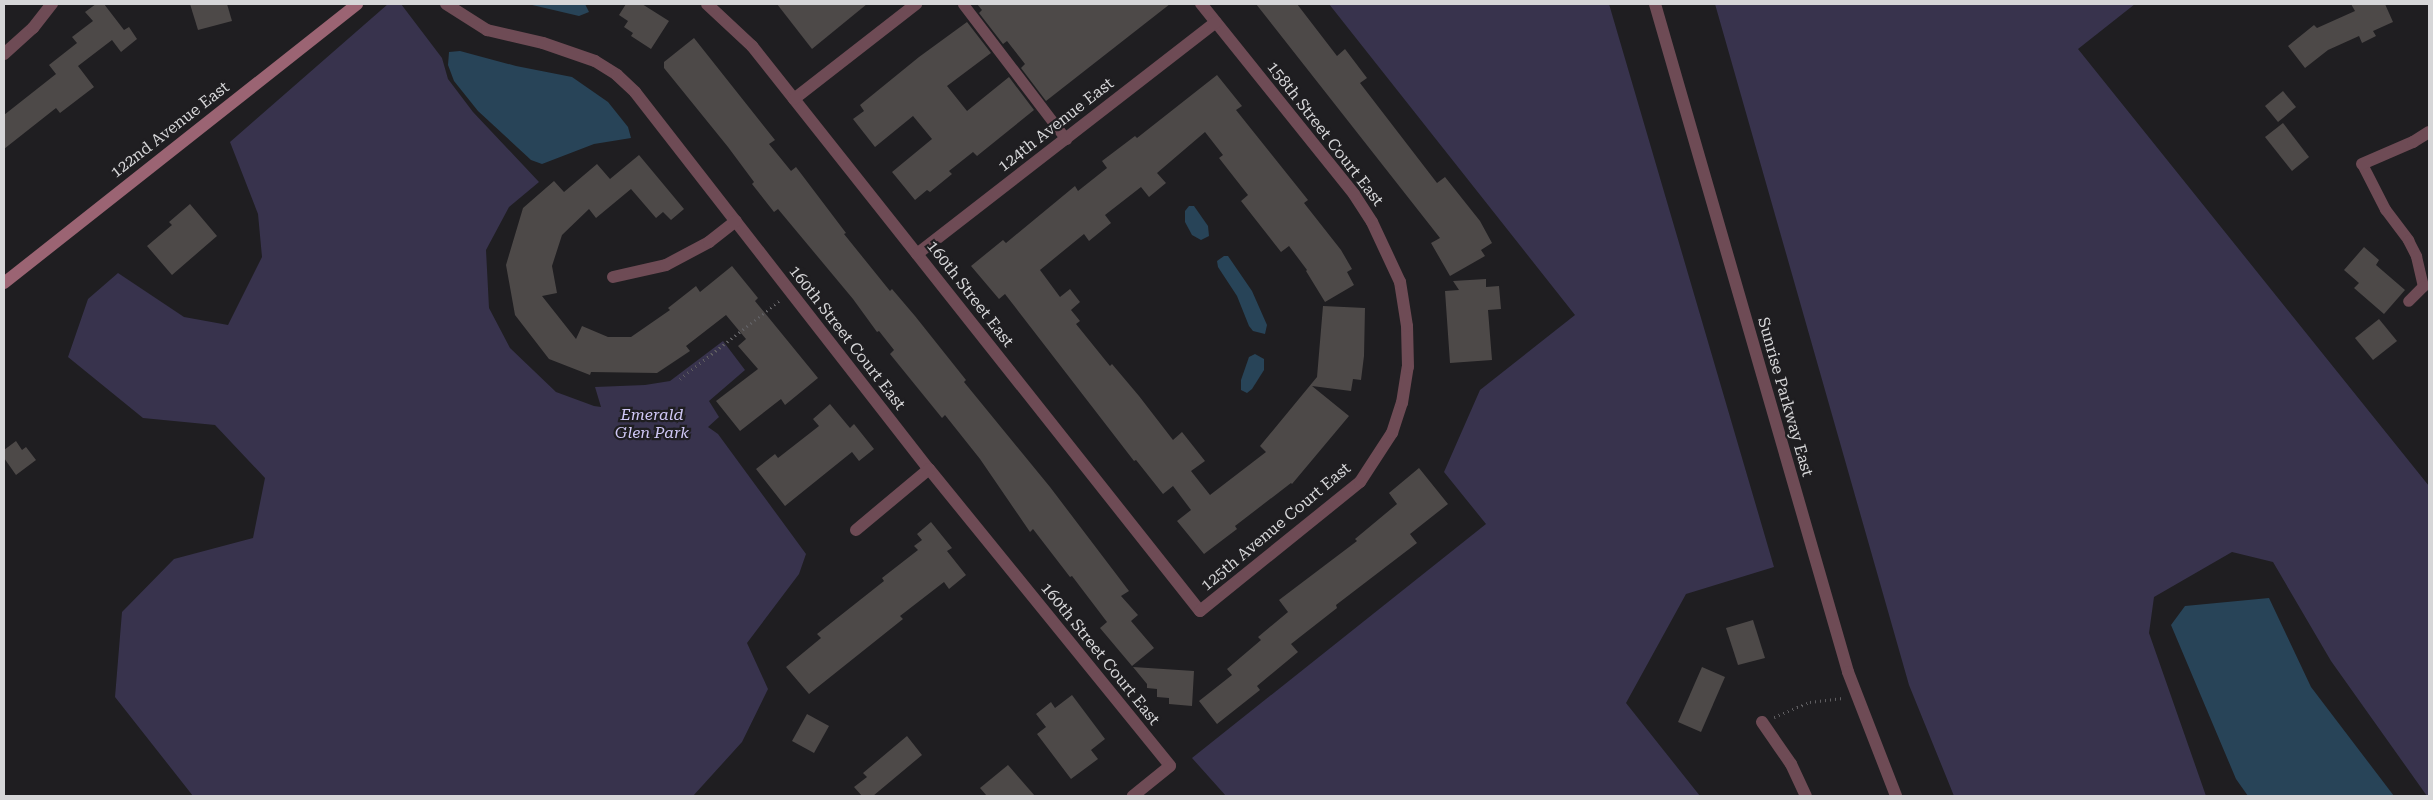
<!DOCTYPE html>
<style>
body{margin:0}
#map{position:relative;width:2433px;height:800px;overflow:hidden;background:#1f1e21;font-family:"Roboto Serif",serif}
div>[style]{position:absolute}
.green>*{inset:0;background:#38334d}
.water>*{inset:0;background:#284458}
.building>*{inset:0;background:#4d4948}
.path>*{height:3px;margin-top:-1.5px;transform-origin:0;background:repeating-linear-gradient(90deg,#5f5e61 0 1px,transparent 0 5px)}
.service>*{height:11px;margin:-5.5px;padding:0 5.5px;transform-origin:5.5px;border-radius:5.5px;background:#6e4b55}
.minor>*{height:12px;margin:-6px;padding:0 6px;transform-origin:6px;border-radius:6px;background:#6e4b55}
.tertiary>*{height:12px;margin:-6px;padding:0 6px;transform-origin:6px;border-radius:6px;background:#6e4b55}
.secondary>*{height:12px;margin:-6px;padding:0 6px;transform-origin:6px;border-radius:6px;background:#9b6473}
span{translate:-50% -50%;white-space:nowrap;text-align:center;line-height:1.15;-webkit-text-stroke:4.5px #1f1e21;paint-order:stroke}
.street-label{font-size:16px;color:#d6d6d8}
.park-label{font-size:16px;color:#d0c8f6;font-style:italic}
.frame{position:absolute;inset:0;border:5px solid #d6d6d8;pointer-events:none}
</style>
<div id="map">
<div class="green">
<i style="clip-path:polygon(388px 4px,401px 4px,442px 58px,448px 79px,473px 112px,539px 182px,509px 207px,486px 250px,489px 308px,510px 348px,556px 392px,594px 406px,601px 407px,595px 387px,645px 385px,670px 381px,723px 341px,745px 370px,709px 401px,719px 417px,708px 427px,718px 434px,806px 554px,799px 574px,747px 643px,768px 689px,742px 742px,693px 796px,193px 796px,115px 697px,122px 612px,174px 559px,253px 538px,265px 478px,215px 425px,143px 418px,68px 357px,88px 299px,118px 273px,184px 317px,228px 325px,262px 257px,258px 214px,230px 142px)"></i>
<i style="clip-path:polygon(1329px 4px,1609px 4px,1774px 567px,1686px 594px,1626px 703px,1700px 796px,1226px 796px,1192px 758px,1486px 524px,1444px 472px,1480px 390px,1575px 315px)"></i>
<i style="clip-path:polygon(1715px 4px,2135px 4px,2078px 49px,2429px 486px,2429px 796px,2427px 796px,2331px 661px,2273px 562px,2232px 552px,2154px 597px,2149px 633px,2206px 796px,1954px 796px,1909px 685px)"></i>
</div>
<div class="water">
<i style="clip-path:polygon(528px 4px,585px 4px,589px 12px,579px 16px)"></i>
<i style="clip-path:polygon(460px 51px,516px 66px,572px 77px,608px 102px,628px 127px,631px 138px,594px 144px,542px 164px,531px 160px,478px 111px,454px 81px,448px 65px,449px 52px)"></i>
<i style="clip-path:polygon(1189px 206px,1194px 206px,1208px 226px,1209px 236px,1201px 240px,1192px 235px,1185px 222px,1185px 211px)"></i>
<i style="clip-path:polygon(1224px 256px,1228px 256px,1252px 291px,1267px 325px,1265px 334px,1253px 331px,1249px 326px,1237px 296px,1218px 267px,1217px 261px)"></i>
<i style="clip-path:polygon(1255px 354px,1264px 359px,1264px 370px,1252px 389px,1247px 393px,1241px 390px,1241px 380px,1249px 357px)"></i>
<i style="clip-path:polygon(2269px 598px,2311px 687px,2394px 796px,2248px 796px,2236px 779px,2171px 625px,2185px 606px)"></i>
</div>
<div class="building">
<i style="clip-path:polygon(96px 4px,104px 4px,124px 30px,129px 27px,137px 39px,121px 52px,112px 40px,78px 66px,94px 87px,60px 113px,56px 108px,4px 149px,4px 115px,56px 74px,49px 65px,77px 43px,72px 37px,93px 21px,85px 12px)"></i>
<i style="clip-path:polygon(190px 4px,227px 4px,232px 21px,198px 30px)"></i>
<i style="clip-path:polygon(626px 4px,642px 4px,669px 21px,651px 49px,631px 36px,633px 33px,624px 27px,628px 21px,619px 15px)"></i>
<i style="clip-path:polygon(777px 4px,867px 4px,812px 49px)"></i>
<i style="clip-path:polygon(977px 4px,1170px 4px,1046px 101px,1021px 68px,1025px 64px,1007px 41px,1003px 44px,979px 13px,982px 10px)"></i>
<i style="clip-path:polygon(1256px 4px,1297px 4px,1337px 56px,1345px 49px,1367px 78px,1360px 83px,1437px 183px,1445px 177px,1480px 221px,1492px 243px,1481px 250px,1485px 256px,1450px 276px,1431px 243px,1440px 238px)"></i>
<i style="clip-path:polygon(2351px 4px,2385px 4px,2393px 22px,2373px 31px,2376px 36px,2362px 43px,2359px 36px,2328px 50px,2305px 68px,2288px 46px,2314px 25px,2317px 28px,2355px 11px)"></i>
<i style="clip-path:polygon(967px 22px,991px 53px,947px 86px,967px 111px,1009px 77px,1034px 110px,977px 156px,973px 152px,949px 171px,952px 174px,930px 192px,927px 190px,915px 200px,892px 172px,932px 139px,913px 116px,875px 147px,853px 119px,864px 111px,860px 105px,919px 57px)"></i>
<i style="clip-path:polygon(694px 38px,775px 140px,769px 144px,791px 171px,796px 167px,846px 233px,844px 234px,890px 291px,892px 289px,915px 316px,966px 380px,964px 382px,1050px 487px,1129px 591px,1121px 596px,1138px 615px,1131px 621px,1154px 648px,1132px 666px,1100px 628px,1107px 622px,1072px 576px,1070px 577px,1033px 529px,1030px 532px,980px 459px,945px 415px,942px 418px,890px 354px,894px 350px,879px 331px,877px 332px,853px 299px,778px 209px,774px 212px,752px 184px,754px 182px,728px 147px,664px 68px,664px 62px)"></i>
<i style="clip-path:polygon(1217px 75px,1242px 106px,1236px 110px,1308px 200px,1304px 203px,1341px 250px,1352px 269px,1347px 272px,1354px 285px,1325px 302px,1306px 271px,1307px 270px,1289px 246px,1281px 252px,1241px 201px,1248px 195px,1219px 158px,1223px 155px,1205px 132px,1157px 173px,1166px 183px,1149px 197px,1141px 187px,1105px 215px,1111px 223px,1089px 241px,1084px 234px,1040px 270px,1060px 297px,1070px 289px,1080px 302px,1071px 310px,1080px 321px,1076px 324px,1110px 366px,1112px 364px,1139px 396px,1173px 440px,1182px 432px,1205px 461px,1191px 471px,1210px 495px,1266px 452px,1260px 446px,1317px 377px,1323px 306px,1365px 308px,1364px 356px,1361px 380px,1353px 379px,1351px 391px,1312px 386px,1349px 416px,1292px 484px,1291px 483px,1235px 526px,1237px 529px,1204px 554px,1177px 521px,1191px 510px,1173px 486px,1163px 494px,1136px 460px,1134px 461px,1005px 294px,999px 299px,971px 266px,1003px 240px,1006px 243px,1075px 186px,1078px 191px,1107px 168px,1102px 161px,1135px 136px,1137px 138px)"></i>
<i style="clip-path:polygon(2283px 91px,2296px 107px,2278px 122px,2265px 106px)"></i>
<i style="clip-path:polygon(2283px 123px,2309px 157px,2292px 171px,2265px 137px)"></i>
<i style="clip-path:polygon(639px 155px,684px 209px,671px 220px,663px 212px,656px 218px,631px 189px,596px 218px,589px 209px,562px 235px,552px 266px,557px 293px,542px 296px,576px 339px,582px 326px,608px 337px,631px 337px,670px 310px,668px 308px,696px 286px,700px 292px,732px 266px,758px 298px,755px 301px,818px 378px,785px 405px,781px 399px,740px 431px,716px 401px,758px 369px,738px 346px,746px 339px,726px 315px,686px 346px,690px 351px,657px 373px,591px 372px,590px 375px,549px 359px,515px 315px,506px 265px,523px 208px,554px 181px,564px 192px,597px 164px,610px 179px)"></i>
<i style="clip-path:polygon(190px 204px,217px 236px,172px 275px,147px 246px,172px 225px,169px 222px)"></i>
<i style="clip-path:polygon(2364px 247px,2379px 260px,2376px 265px,2405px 290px,2384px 314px,2354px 288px,2359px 283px,2344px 270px)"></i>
<i style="clip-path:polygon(1486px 279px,1486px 287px,1499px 286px,1501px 309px,1488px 310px,1492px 360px,1450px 363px,1445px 291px,1459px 290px,1453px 281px)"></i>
<i style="clip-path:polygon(2379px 319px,2397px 341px,2373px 360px,2355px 338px)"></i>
<i style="clip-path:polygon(830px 404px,850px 428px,854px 424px,874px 449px,859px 461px,852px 452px,785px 506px,756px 469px,775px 454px,778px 458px,819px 426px,813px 419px)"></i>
<i style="clip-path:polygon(16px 441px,22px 450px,26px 447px,36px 460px,16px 475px,4px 458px,4px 450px)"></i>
<i style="clip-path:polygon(1419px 468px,1448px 504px,1410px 534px,1417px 543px,1336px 605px,1337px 608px,1291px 644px,1298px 652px,1257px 686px,1260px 690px,1217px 724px,1199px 701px,1232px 675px,1227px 669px,1261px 640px,1258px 637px,1288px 612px,1279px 600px,1357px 541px,1355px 539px,1397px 504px,1389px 493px)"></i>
<i style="clip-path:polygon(931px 522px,952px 548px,947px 551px,966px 575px,949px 589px,944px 582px,900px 616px,903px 619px,809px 694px,786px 667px,821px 638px,817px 634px,884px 581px,882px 578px,918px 550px,914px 546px,922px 540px,917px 534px)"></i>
<i style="clip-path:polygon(1753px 620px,1765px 658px,1738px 665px,1726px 628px)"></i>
<i style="clip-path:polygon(1133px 667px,1194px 671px,1192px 706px,1169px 704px,1169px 698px,1157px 697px,1157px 689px,1147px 688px,1147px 684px)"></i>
<i style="clip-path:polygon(1702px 667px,1725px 677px,1701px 732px,1678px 722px)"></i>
<i style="clip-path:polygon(1072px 695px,1105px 739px,1091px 750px,1098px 759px,1071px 779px,1037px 734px,1046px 727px,1036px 714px,1051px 702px,1055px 708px)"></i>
<i style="clip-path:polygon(807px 714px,829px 726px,814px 753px,792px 741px)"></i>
<i style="clip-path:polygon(907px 736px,922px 755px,873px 796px,862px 796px,854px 787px,867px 777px,863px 773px)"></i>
<i style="clip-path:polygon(1008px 765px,1035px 796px,987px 796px,980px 788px)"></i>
</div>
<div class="path">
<i style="left:680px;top:379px;width:127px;rotate:-38.3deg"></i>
<i style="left:1774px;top:717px;width:39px;rotate:-23deg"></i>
<i style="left:1810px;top:702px;width:33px;rotate:-7deg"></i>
</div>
<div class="service">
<i style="left:963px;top:4px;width:170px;rotate:52.7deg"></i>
<i style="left:2362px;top:164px;width:51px;rotate:62.9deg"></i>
<i style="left:2385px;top:209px;width:39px;rotate:53deg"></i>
<i style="left:2408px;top:240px;width:18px;rotate:63deg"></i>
<i style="left:2416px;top:256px;width:31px;rotate:77deg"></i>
<i style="left:2423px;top:286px;width:21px;rotate:135deg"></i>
</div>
<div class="minor">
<i style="left:446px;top:4px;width:49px;rotate:32.4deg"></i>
<i style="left:487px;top:30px;width:57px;rotate:13.1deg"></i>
<i style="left:543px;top:43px;width:55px;rotate:19.1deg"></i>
<i style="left:595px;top:61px;width:26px;rotate:32deg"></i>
<i style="left:617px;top:75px;width:25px;rotate:43deg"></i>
<i style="left:635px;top:92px;width:478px;rotate:52.1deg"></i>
<i style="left:929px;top:469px;width:382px;rotate:50.9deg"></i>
<i style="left:1170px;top:766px;width:48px;rotate:141deg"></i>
<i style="left:707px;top:4px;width:62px;rotate:43deg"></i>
<i style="left:752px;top:46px;width:721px;rotate:51.59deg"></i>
<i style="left:1200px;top:611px;width:206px;rotate:-38.9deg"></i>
<i style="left:1360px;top:482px;width:59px;rotate:-56.9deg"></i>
<i style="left:1392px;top:433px;width:32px;rotate:-72deg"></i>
<i style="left:1402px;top:403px;width:36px;rotate:-81deg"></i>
<i style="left:1408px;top:367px;width:41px;rotate:-91.4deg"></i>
<i style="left:1407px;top:326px;width:45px;rotate:-99deg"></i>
<i style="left:1400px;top:282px;width:66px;rotate:-115deg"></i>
<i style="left:1372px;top:222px;width:33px;rotate:-123deg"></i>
<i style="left:1354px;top:194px;width:244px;rotate:-128.8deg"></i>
<i style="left:4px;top:54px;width:39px;rotate:-42deg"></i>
<i style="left:33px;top:28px;width:31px;rotate:-52deg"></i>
<i style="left:794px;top:99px;width:155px;rotate:-37.9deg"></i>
<i style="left:2362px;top:164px;width:56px;rotate:-23.3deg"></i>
<i style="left:2413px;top:142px;width:19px;rotate:-32deg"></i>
<i style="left:917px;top:254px;width:378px;rotate:-37.8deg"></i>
<i style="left:613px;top:277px;width:54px;rotate:-12.8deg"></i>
<i style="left:666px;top:265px;width:49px;rotate:-28.1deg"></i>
<i style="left:709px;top:242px;width:34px;rotate:-38deg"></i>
<i style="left:856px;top:530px;width:95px;rotate:-39.9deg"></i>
<i style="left:1762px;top:722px;width:51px;rotate:55.4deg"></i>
<i style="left:1791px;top:764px;width:35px;rotate:65deg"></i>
</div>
<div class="tertiary">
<i style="left:1655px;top:4px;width:695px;rotate:73.88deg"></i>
<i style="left:1848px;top:672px;width:133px;rotate:68.8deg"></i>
</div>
<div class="secondary">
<i style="left:4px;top:283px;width:450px;rotate:-38.3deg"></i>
</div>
<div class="street-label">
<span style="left:1056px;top:125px;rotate:-38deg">124th Avenue East</span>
<span style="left:170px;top:130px;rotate:-38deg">122nd Avenue East</span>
<span style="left:1325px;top:134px;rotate:52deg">158th Street Court East</span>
<span style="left:970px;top:294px;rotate:52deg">160th Street East</span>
<span style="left:847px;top:338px;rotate:52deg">160th Street Court East</span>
<span style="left:1785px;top:397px;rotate:74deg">Sunrise Parkway East</span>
<span style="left:1276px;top:527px;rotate:-40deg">125th Avenue Court East</span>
<span style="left:1100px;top:654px;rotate:51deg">160th Street Court East</span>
</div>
<div class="park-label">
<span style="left:652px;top:424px">Emerald<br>Glen Park</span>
</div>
<div class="frame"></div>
</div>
